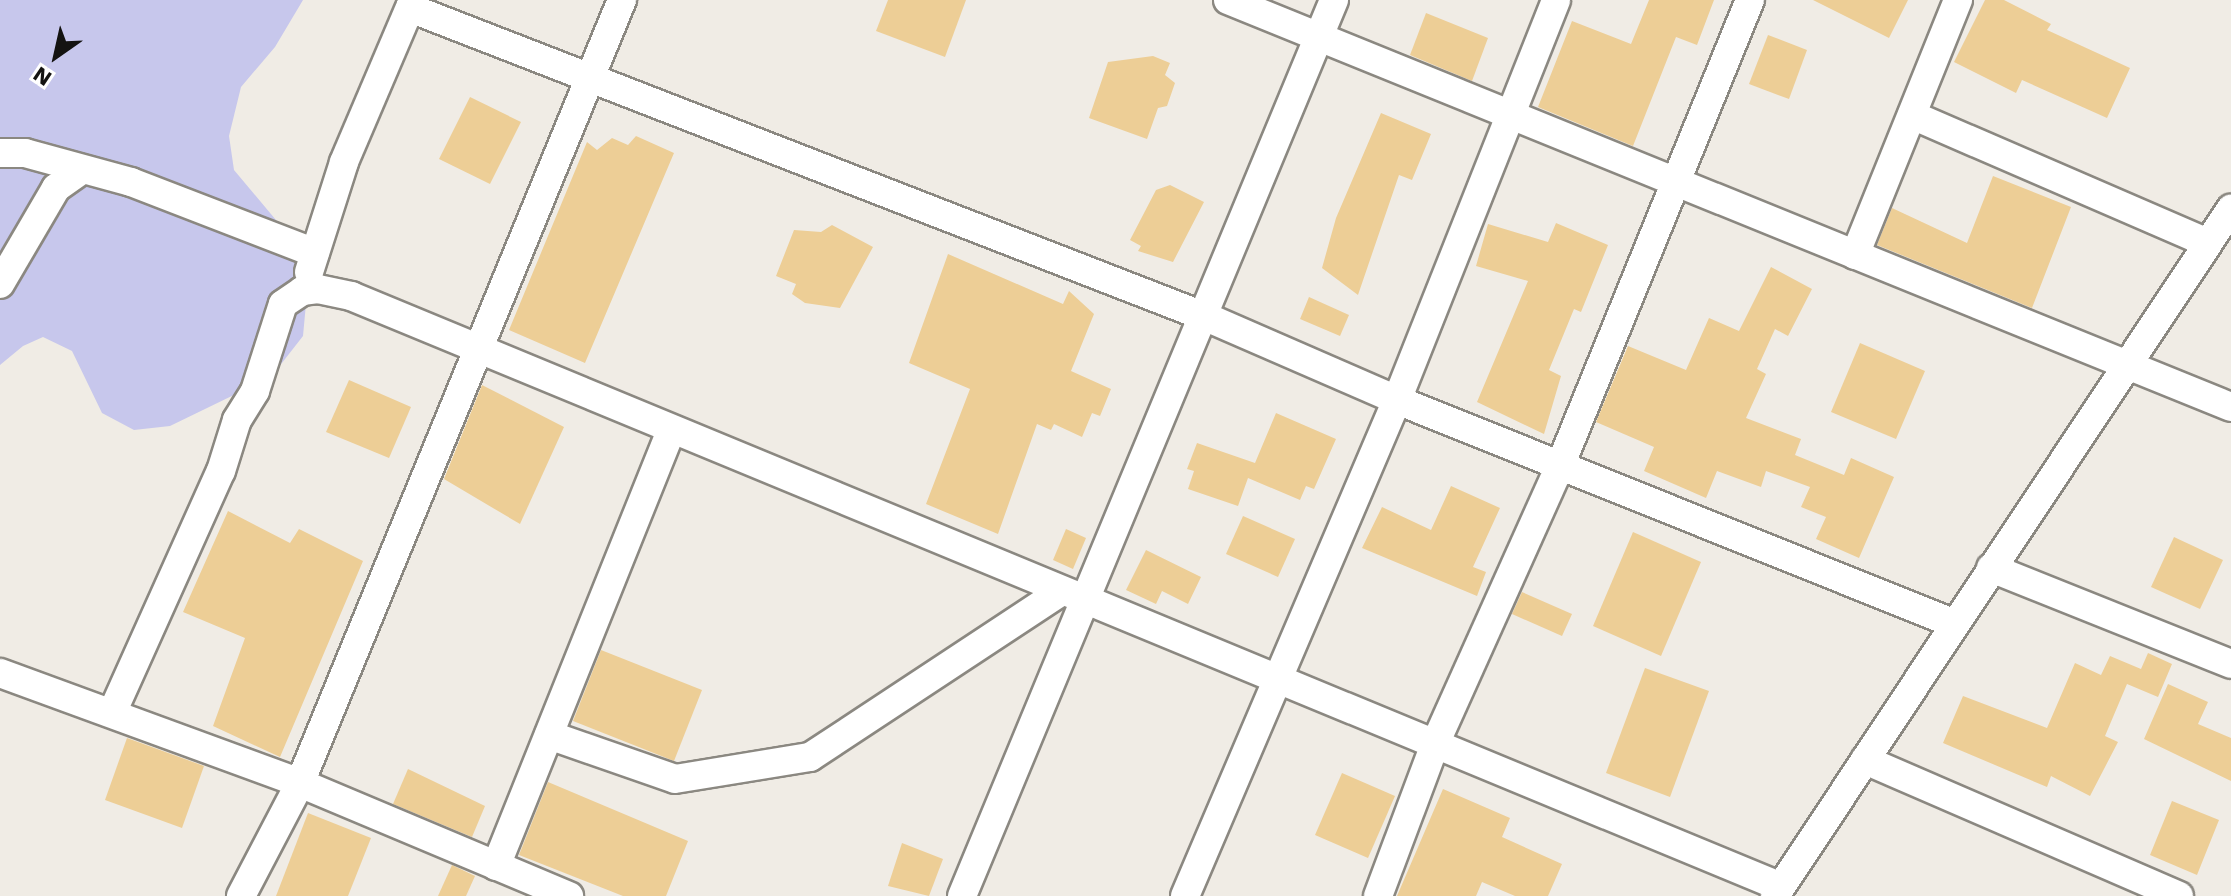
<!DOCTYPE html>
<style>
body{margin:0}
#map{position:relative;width:2231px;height:896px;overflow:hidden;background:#f0ece5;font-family:"Work Sans",sans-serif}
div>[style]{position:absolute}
.green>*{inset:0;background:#c7c7ec}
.building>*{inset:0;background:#edce96}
.roads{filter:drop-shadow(2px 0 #8b8881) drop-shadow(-2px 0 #8b8881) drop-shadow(0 2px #8b8881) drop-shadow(0 -2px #8b8881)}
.minor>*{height:28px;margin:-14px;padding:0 14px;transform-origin:14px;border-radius:14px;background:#fff}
span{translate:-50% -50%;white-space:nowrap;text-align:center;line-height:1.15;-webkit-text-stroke:6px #fff;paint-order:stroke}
.north{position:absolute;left:16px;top:16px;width:80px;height:80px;-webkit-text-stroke:6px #fff;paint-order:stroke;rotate:214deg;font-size:22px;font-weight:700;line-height:32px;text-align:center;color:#141311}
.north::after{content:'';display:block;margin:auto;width:28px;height:36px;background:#141311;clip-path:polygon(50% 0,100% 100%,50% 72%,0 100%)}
</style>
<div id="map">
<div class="green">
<i style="clip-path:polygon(0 0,303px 0,275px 47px,241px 87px,229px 136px,234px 170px,296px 244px,307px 293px,303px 336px,271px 377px,170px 426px,134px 430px,102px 413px,72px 351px,43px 337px,23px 346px,0 365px)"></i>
</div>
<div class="building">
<i style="clip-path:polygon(888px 0,966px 0,945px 57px,876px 31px)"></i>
<i style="clip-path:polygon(1649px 0,1714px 0,1697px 45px,1676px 37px,1633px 146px,1538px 107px,1572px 21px,1631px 44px)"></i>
<i style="clip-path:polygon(1813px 0,1908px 0,1889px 38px)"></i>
<i style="clip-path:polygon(1985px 0,2004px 0,2051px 24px,2047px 30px,2130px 68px,2107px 118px,2022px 80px,2016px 93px,1954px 62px)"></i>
<i style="clip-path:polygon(1426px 13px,1488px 38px,1472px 81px,1410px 55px)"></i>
<i style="clip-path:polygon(1768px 35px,1807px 50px,1789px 99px,1749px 84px)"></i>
<i style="clip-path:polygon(1153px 56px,1170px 63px,1165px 75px,1175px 83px,1167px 106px,1158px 108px,1147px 139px,1089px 118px,1108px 62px)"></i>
<i style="clip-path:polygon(470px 97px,521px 122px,490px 184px,439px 159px)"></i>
<i style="clip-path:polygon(1381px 113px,1431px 134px,1412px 180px,1399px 175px,1358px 295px,1322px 268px,1336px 218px)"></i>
<i style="clip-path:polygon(636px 136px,674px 153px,585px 363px,509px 330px,587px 142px,597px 150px,612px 138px,628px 145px)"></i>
<i style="clip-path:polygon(1993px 176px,2071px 207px,2032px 308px,1877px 245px,1892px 208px,1967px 243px)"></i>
<i style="clip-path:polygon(1170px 185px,1204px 202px,1173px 262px,1138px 251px,1141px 246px,1130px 240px,1156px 190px)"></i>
<i style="clip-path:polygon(1556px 223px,1608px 245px,1581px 312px,1574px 309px,1549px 370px,1561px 376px,1544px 434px,1477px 402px,1528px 281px,1476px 266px,1488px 224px,1548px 242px)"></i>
<i style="clip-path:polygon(832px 225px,873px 247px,840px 308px,805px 303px,792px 294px,796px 284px,776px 276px,794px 230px,821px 232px)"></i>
<i style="clip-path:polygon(948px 254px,1063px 304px,1069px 291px,1094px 314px,1071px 371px,1111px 389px,1100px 416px,1092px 413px,1082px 437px,1054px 424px,1051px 430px,1037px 424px,998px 534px,926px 504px,970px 389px,909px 363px)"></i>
<i style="clip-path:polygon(1771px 267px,1812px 289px,1788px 336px,1775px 329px,1757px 369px,1766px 374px,1746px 418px,1801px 439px,1795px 455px,1844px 475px,1851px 458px,1894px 477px,1859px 558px,1816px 539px,1826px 517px,1801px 507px,1810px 487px,1766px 471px,1761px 487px,1717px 471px,1706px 498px,1644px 471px,1654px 447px,1596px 422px,1628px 346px,1686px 370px,1709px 318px,1739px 331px)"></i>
<i style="clip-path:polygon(1309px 297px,1349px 315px,1340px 336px,1300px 319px)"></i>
<i style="clip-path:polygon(1860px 343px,1925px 371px,1896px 439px,1831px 412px)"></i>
<i style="clip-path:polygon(349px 380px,411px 407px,389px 458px,326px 432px)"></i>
<i style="clip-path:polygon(482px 385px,564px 427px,520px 524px,444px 479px)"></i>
<i style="clip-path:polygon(1276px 413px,1336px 439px,1314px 489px,1306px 486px,1300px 500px,1248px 478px,1238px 506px,1188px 489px,1194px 471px,1187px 469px,1197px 443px,1255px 463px)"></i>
<i style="clip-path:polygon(1451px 486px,1500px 508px,1473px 567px,1486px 572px,1477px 596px,1362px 548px,1382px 507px,1431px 530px)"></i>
<i style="clip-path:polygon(228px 511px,290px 543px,299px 529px,363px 561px,280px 757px,213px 726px,245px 638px,183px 612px)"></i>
<i style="clip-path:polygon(1243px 516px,1295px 539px,1278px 577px,1226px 554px)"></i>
<i style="clip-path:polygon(1066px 529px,1086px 538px,1073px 569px,1053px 560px)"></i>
<i style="clip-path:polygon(1633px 532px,1701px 562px,1661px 656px,1593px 626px)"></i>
<i style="clip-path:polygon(2174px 537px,2223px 560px,2200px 609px,2151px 587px)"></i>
<i style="clip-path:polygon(1146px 550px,1201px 577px,1188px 604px,1162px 591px,1156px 604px,1126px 590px)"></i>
<i style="clip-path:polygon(1522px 592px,1572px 614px,1562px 636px,1512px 614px)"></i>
<i style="clip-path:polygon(601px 650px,702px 690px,674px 761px,573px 721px)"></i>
<i style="clip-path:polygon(2148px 653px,2172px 664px,2158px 697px,2127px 684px,2105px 736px,2118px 742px,2090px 796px,2051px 776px,2047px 787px,1943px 743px,1963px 696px,2047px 728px,2075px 663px,2101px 675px,2110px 656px,2141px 669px)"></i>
<i style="clip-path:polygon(1645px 668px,1709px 691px,1670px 797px,1606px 773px)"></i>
<i style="clip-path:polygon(2168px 684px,2208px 702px,2198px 724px,2231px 738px,2231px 781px,2144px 739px)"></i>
<i style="clip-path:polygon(127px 738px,204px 766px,182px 828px,105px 800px)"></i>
<i style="clip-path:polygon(408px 769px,485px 806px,472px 837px,393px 804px)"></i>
<i style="clip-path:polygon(1342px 773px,1395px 796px,1368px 858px,1315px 835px)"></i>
<i style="clip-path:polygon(548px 782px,688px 841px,666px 896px,623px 896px,519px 855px)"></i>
<i style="clip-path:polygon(1443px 789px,1510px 818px,1502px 837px,1562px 864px,1548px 896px,1515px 896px,1482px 882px,1476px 896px,1397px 896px)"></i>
<i style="clip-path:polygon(2172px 801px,2219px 820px,2197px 875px,2150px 855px)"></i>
<i style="clip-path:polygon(308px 813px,371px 838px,348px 896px,276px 896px)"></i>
<i style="clip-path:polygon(902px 843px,943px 859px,929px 896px,888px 886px)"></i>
<i style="clip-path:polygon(452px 865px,475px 876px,466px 896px,438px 896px)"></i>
</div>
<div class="roads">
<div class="minor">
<i style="left:1228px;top:0;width:1082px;rotate:22.09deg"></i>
<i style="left:410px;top:8px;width:854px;rotate:21.22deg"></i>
<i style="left:1206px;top:317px;width:208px;rotate:23.5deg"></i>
<i style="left:1397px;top:400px;width:601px;rotate:21.87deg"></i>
<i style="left:1912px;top:115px;width:322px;rotate:23.4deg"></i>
<i style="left:0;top:153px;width:25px"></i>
<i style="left:25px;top:153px;width:110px;rotate:15.3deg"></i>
<i style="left:131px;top:182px;width:197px;rotate:21.1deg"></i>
<i style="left:1855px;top:255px;width:275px;rotate:-68deg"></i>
<i style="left:309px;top:272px;width:115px;rotate:-72.3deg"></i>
<i style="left:344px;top:162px;width:176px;rotate:-66.9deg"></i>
<i style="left:0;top:284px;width:111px;rotate:-59.7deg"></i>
<i style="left:56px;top:188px;width:32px;rotate:-35deg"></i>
<i style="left:1991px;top:568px;width:258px;rotate:21.8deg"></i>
<i style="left:0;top:673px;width:320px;rotate:20.1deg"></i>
<i style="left:300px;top:783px;width:292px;rotate:22.8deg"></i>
<i style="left:112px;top:713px;width:265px;rotate:-65.8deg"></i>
<i style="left:221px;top:471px;width:53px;rotate:-72.6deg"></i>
<i style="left:237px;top:420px;width:34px;rotate:-58deg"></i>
<i style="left:255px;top:391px;width:91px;rotate:-72.2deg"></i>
<i style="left:283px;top:304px;width:23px;rotate:-34deg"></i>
<i style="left:302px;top:291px;width:16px;rotate:-7deg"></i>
<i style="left:318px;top:289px;width:34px;rotate:12deg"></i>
<i style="left:351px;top:296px;width:1547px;rotate:22.45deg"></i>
<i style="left:549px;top:735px;width:133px;rotate:19.2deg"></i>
<i style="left:675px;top:779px;width:137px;rotate:-9.3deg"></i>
<i style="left:810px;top:757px;width:302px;rotate:-33.4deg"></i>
<i style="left:1865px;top:760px;width:342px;rotate:23.4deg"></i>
<i style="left:496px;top:866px;width:470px;rotate:-68.1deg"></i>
<i style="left:241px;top:896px;width:127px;rotate:-62.4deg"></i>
<i style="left:300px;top:783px;width:847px;rotate:-67.65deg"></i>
<i style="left:962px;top:896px;width:970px;rotate:-67.45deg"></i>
<i style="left:1185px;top:896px;width:539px;rotate:-66.86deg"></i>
<i style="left:1397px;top:400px;width:430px;rotate:-68.3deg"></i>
<i style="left:1378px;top:896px;width:162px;rotate:-69.4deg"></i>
<i style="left:1435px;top:744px;width:305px;rotate:-65.8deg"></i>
<i style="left:1560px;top:466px;width:503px;rotate:-67.82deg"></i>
<i style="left:1775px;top:896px;width:825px;rotate:-56.43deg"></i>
</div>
</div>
<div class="north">N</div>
</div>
